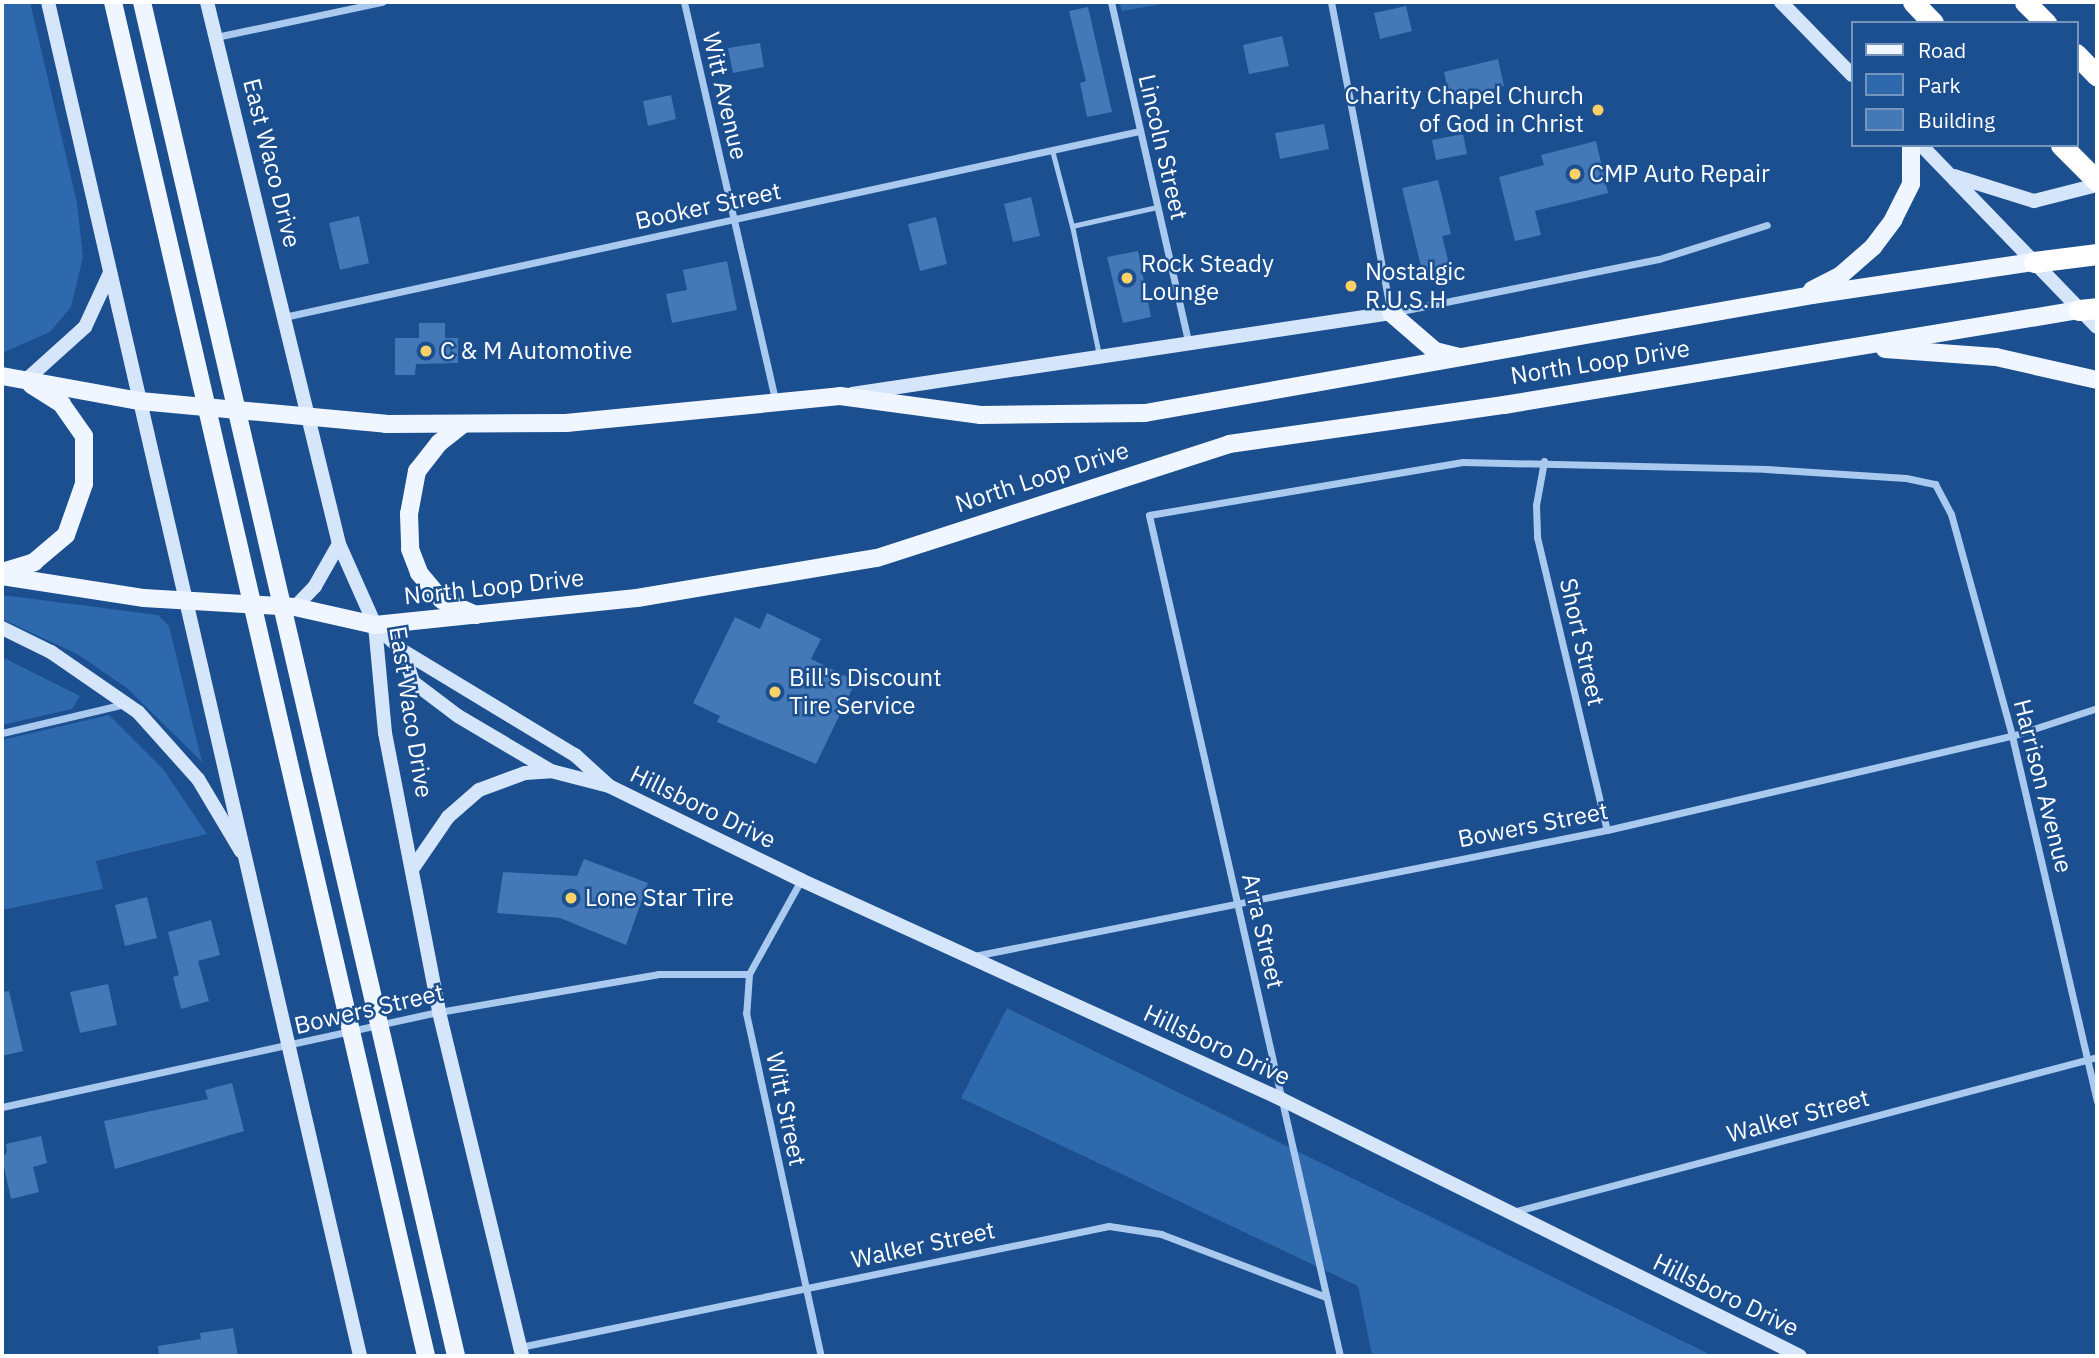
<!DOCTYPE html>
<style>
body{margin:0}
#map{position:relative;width:2099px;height:1358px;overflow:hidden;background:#1b4f8f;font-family:"IBM Plex Sans",sans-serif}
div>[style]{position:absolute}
.green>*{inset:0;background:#2e69ad}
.building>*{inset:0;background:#4478b7}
.lane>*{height:5px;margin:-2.5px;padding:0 2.5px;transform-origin:2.5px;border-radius:2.5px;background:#a9c9ee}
.street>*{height:7px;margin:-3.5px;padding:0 3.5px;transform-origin:3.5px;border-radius:3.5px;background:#a9c9ee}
.secondary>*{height:14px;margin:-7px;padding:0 7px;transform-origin:7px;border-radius:7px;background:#d6e6fa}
.primary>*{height:18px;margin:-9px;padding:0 9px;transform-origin:9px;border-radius:9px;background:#f0f6ff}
.highway>*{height:21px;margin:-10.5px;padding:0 10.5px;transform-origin:10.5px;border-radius:10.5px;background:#fff}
.dots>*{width:19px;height:19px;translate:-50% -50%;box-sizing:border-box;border:4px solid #1b4f8f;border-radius:50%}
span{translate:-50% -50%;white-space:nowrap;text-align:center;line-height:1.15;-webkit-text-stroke:5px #1b4f8f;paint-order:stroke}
.street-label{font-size:24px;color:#fff}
.poi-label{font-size:24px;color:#fff}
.right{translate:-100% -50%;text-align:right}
.left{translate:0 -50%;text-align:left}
.frame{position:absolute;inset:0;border:4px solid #fff;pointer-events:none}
.legend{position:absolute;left:1851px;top:21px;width:228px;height:126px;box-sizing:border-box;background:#1b4f8f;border:2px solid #7695bc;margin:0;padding:9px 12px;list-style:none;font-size:21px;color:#fff}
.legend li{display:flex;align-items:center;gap:14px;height:35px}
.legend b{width:35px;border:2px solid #7695bc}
</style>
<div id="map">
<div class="green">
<i style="clip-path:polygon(2px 2px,30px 2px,77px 203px,83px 257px,71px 307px,50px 332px,2px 353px)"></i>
<i style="clip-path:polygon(1119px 2px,1175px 2px,1122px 11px)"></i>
<i style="clip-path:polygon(2px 595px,158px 615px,169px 626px,202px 762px,127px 688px,77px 654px,2px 619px)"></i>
<i style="clip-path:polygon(2px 657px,80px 696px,72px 709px,2px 725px)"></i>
<i style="clip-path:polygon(109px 715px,163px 769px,207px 834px,96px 861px,103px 889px,2px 910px,2px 740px)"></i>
<i style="clip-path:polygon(1007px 1008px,1713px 1356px,1372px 1356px,1358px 1286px,961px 1098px)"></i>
</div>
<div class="building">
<i style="clip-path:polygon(1406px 6px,1412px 31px,1380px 39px,1374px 13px)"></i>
<i style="clip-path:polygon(1088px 7px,1112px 112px,1087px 117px,1080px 83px,1086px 81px,1069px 11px)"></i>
<i style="clip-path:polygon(1282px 36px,1289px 66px,1249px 74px,1243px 45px)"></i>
<i style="clip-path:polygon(760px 43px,764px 67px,733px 73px,728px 48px)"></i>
<i style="clip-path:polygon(1498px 59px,1504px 86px,1450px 99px,1444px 72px)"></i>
<i style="clip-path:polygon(671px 95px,676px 119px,648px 126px,643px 101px)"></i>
<i style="clip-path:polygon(1324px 124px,1329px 149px,1280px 159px,1275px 133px)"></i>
<i style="clip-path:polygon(1463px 134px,1467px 154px,1436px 160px,1432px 140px)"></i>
<i style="clip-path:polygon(1596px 141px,1608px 193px,1535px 211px,1541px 235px,1515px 241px,1499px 177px,1544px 165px,1541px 155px)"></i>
<i style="clip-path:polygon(1438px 180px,1451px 234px,1442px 236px,1450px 268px,1423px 275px,1402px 188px)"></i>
<i style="clip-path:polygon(1031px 197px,1040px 236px,1013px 242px,1004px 204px)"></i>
<i style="clip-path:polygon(359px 216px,369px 263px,340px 270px,329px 223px)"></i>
<i style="clip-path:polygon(936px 217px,947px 264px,920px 271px,908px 224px)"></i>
<i style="clip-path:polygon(1138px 251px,1151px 317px,1123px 323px,1107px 257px)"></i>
<i style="clip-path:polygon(727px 261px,737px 310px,672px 323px,666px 294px,687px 290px,683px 270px)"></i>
<i style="clip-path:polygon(419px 323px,445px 323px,445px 338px,458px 338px,458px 363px,416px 364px,415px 375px,395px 375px,395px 338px,419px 338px)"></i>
<i style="clip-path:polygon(767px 613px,821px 639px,811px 659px,856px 681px,816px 764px,717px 722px,720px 716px,693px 703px,735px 617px,760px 629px)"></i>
<i style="clip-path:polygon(584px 859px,648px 883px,626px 945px,560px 918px,497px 913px,503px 872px,577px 876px)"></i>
<i style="clip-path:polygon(147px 897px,157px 938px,125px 946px,115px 905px)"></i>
<i style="clip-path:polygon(211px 920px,220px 955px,198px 961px,209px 1001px,181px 1009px,173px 977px,179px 975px,168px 932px)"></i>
<i style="clip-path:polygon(108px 984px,117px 1025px,80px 1033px,70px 992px)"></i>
<i style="clip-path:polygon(9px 991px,23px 1051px,2px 1056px,2px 992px)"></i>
<i style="clip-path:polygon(232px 1083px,244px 1131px,115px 1169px,104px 1121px,208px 1099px,205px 1090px)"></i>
<i style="clip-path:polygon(41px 1136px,47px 1163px,33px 1167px,39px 1192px,11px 1199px,2px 1158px,7px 1152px,6px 1144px)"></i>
<i style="clip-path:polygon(233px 1328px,238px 1356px,159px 1356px,158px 1346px,201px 1339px,200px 1333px)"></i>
</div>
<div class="lane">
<i style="left:1052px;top:150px;width:79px;rotate:75.3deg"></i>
<i style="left:1099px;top:355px;width:132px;rotate:-101.8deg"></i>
<i style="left:1072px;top:226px;width:87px;rotate:-12.6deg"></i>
</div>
<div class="street">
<i style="left:684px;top:2px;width:411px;rotate:77.1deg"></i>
<i style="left:1111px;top:2px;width:349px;rotate:77.2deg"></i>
<i style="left:1331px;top:2px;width:317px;rotate:79.1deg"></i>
<i style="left:1391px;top:313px;width:273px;rotate:-11.4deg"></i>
<i style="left:1659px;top:259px;width:113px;rotate:-17.5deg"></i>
<i style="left:216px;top:37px;width:170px;rotate:-11.9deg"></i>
<i style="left:284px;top:317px;width:875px;rotate:-12.27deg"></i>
<i style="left:1544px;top:461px;width:45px;rotate:100.3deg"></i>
<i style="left:1536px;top:505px;width:32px;rotate:88deg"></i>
<i style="left:1537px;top:537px;width:301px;rotate:76.6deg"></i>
<i style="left:2px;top:733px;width:126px;rotate:-13.3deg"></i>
<i style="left:801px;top:880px;width:107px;rotate:119deg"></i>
<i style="left:749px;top:974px;width:39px;rotate:94deg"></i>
<i style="left:746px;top:1013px;width:351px;rotate:77.7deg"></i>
<i style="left:974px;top:956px;width:645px;rotate:-11.26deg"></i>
<i style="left:1607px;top:830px;width:416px;rotate:-13.1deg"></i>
<i style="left:2012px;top:736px;width:89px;rotate:-18.2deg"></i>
<i style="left:2px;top:1107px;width:447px;rotate:-12.3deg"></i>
<i style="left:439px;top:1012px;width:222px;rotate:-9.8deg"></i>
<i style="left:658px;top:974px;width:91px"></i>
<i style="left:1513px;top:1212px;width:604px;rotate:-14.86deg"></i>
<i style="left:520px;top:1347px;width:601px;rotate:-11.61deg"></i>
<i style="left:1109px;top:1226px;width:53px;rotate:8.7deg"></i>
<i style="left:1161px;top:1234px;width:177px;rotate:20.9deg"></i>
<i style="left:1340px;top:1356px;width:862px;rotate:-102.8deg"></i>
<i style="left:1149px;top:515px;width:318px;rotate:-9.6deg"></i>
<i style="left:1463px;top:462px;width:303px;rotate:1.3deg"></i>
<i style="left:1766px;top:469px;width:140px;rotate:3.7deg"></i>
<i style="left:1906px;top:478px;width:30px;rotate:12deg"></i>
<i style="left:1935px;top:484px;width:34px;rotate:62deg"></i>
<i style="left:1951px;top:514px;width:230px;rotate:74.6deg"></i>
<i style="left:2012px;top:736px;width:375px;rotate:76.9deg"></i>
</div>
<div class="secondary">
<i style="left:48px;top:2px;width:1389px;rotate:77.02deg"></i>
<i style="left:207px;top:2px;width:558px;rotate:76.31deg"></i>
<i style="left:339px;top:544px;width:89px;rotate:66deg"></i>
<i style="left:375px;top:625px;width:108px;rotate:84.7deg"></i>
<i style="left:385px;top:733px;width:284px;rotate:79deg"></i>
<i style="left:439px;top:1012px;width:354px;rotate:76.4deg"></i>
<i style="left:1781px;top:2px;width:102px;rotate:45.8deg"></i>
<i style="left:1921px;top:145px;width:253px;rotate:46deg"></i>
<i style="left:1954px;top:176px;width:84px;rotate:17.4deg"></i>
<i style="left:2034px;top:201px;width:65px;rotate:-14.3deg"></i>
<i style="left:25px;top:381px;width:81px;rotate:-42deg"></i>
<i style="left:85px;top:327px;width:60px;rotate:-65.2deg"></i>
<i style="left:852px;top:394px;width:545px;rotate:-8.55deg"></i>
<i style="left:295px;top:607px;width:29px;rotate:-46deg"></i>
<i style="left:315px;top:586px;width:48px;rotate:-60.3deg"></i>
<i style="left:375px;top:625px;width:38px;rotate:43deg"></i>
<i style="left:403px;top:651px;width:201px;rotate:31.2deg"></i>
<i style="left:575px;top:755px;width:45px;rotate:42.3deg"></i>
<i style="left:2px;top:628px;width:55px;rotate:26.1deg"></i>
<i style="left:51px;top:652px;width:106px;rotate:34.6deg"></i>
<i style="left:138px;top:712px;width:90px;rotate:48.2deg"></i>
<i style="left:198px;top:779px;width:84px;rotate:59.2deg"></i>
<i style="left:403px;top:651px;width:33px;rotate:72deg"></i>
<i style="left:413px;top:682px;width:56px;rotate:37.1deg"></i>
<i style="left:458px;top:716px;width:108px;rotate:30.6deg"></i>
<i style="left:551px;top:771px;width:60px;rotate:14.5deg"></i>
<i style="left:609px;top:786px;width:214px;rotate:26.1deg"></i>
<i style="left:801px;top:880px;width:528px;rotate:24.52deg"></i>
<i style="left:1281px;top:1099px;width:579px;rotate:26.34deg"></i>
<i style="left:413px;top:868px;width:62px;rotate:-55.5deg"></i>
<i style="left:448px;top:817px;width:41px;rotate:-41.1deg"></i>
<i style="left:479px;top:790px;width:49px;rotate:-20.3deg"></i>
<i style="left:525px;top:773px;width:26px;rotate:-4deg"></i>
</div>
<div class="primary">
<i style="left:113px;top:2px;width:1390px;rotate:76.98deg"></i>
<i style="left:142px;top:2px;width:1390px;rotate:76.94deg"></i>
<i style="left:1812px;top:290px;width:33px;rotate:-27deg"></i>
<i style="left:1841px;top:275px;width:43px;rotate:-41.2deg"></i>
<i style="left:1873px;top:247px;width:34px;rotate:-53deg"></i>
<i style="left:1893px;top:220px;width:40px;rotate:-63.4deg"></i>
<i style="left:1911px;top:184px;width:39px;rotate:-90deg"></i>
<i style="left:1391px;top:313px;width:58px;rotate:40.8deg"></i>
<i style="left:1435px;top:351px;width:25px;rotate:14deg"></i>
<i style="left:1885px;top:349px;width:111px;rotate:4.1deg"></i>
<i style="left:1996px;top:357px;width:104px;rotate:12.8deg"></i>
<i style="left:2px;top:376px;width:140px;rotate:10.3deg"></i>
<i style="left:140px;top:401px;width:247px;rotate:5.3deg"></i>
<i style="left:386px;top:424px;width:180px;rotate:-0.3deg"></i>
<i style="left:566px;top:423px;width:275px;rotate:-5.6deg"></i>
<i style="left:840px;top:396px;width:142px;rotate:7.7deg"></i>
<i style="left:981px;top:415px;width:164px;rotate:-0.7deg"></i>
<i style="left:1145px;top:413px;width:677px;rotate:-10.03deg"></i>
<i style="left:1812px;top:295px;width:224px;rotate:-8.5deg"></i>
<i style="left:462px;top:425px;width:29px;rotate:142deg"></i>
<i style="left:439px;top:443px;width:36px;rotate:128deg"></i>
<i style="left:417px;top:471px;width:44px;rotate:100.5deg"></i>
<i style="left:409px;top:514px;width:35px;rotate:88deg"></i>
<i style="left:410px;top:549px;width:26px;rotate:69deg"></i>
<i style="left:419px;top:573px;width:35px;rotate:50deg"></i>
<i style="left:442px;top:600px;width:37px;rotate:24deg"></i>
<i style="left:2px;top:572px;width:34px;rotate:-17deg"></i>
<i style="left:34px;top:562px;width:42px;rotate:-40.2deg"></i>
<i style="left:66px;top:535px;width:54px;rotate:-70.6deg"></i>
<i style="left:84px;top:484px;width:48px;rotate:-90deg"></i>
<i style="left:84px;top:436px;width:39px;rotate:-125deg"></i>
<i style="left:62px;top:404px;width:36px;rotate:-148deg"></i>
<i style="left:2px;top:576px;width:144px;rotate:8.8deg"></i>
<i style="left:144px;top:598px;width:151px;rotate:3.4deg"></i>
<i style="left:295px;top:607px;width:82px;rotate:12.7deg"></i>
<i style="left:375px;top:625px;width:263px;rotate:-5.9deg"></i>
<i style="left:637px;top:598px;width:243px;rotate:-9.5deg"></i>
<i style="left:877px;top:558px;width:370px;rotate:-17.9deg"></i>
<i style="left:1229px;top:444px;width:278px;rotate:-8.1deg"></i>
<i style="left:1504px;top:405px;width:583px;rotate:-9.38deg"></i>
</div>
<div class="highway">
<i style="left:1913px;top:2px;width:29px;rotate:46deg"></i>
<i style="left:2025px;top:2px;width:30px;rotate:45deg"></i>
<i style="left:2076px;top:54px;width:30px;rotate:46deg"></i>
<i style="left:2061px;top:145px;width:51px;rotate:45deg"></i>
<i style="left:2034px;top:262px;width:64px;rotate:-7.2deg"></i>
<i style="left:2079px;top:310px;width:18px;rotate:-6deg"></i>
</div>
<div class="dots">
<i style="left:1598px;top:110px;background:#ffd166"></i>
<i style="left:1575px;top:174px;background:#ffd166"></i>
<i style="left:1127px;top:278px;background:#ffd166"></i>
<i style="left:1351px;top:286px;background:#ffd166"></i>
<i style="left:426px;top:351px;background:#ffd166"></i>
<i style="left:775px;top:692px;background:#ffd166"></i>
<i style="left:571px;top:898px;background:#ffd166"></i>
</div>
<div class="street-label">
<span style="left:725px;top:96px;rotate:77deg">Witt Avenue</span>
<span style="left:1163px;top:147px;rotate:77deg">Lincoln Street</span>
<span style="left:272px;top:163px;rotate:76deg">East Waco Drive</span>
<span style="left:708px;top:206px;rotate:-12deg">Booker Street</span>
<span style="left:1600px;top:362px;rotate:-9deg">North Loop Drive</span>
<span style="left:1042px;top:477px;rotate:-18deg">North Loop Drive</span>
<span style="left:494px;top:587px;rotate:-6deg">North Loop Drive</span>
<span style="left:1582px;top:642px;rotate:77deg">Short Street</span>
<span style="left:411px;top:712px;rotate:81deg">East Waco Drive</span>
<span style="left:2043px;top:786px;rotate:76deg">Harrison Avenue</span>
<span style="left:703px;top:807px;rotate:26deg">Hillsboro Drive</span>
<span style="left:1533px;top:825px;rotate:-11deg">Bowers Street</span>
<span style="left:1263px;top:931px;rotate:77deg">Arra Street</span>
<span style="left:369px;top:1009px;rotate:-13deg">Bowers Street</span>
<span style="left:1217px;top:1045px;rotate:25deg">Hillsboro Drive</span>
<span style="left:786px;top:1109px;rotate:78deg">Witt Street</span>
<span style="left:1798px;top:1116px;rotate:-15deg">Walker Street</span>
<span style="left:923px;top:1245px;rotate:-12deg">Walker Street</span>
<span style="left:1726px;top:1295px;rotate:26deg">Hillsboro Drive</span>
</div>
<div class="poi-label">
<span class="right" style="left:1584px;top:110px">Charity Chapel Church<br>of God in Christ</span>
<span class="left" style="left:1589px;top:174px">CMP Auto Repair</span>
<span class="left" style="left:1141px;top:278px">Rock Steady<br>Lounge</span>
<span class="left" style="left:1365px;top:286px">Nostalgic<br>R.U.S.H</span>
<span class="left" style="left:440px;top:351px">C &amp; M Automotive</span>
<span class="left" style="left:789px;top:692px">Bill's Discount<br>Tire Service</span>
<span class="left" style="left:585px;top:898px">Lone Star Tire</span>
</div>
<div class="frame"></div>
<ul class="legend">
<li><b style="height:9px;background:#f0f6ff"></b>Road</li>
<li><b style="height:19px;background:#2e69ad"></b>Park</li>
<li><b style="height:19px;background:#4478b7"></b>Building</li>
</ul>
</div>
